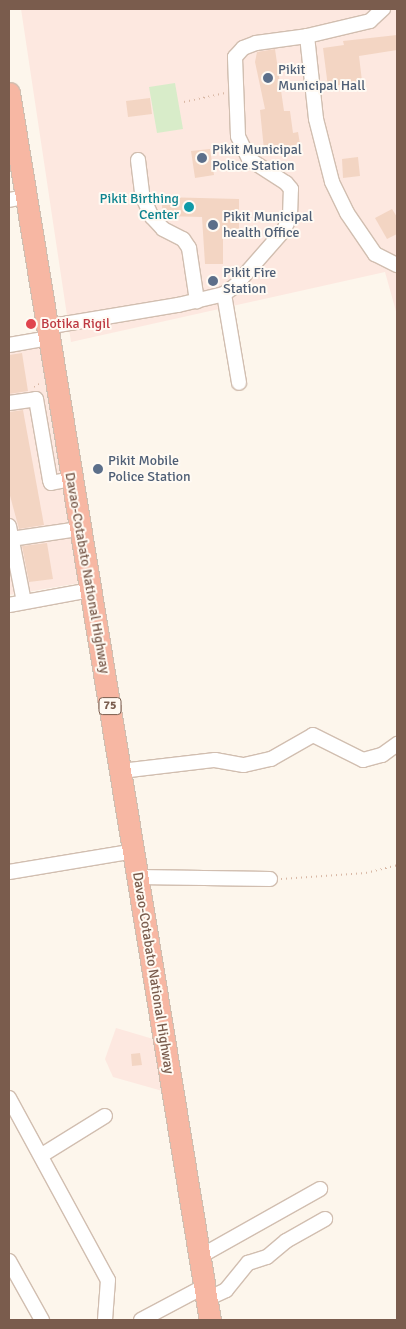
<!DOCTYPE html>
<style>
body{margin:0}
#map{position:relative;width:406px;height:1329px;overflow:hidden;background:#fdf6ec;font-family:Signika,sans-serif}
div>[style]{position:absolute}
.commercial>*{inset:0;background:#fde8e0}
.green>*{inset:0;background:#d8ecc9}
.building>*{inset:0;background:#f3d5c3}
.path>*{height:2px;margin-top:-1px;transform-origin:0;background:repeating-linear-gradient(90deg,#d9b8a5 0 1px,transparent 0 5px)}
.roads{filter:drop-shadow(1px 0 #d1beb0) drop-shadow(-1px 0 #d1beb0) drop-shadow(0 1px #d1beb0) drop-shadow(0 -1px #d1beb0)}
.minor>*{height:14px;margin:-7px;padding:0 7px;transform-origin:7px;border-radius:7px;background:#fff}
.highway>*{height:21px;margin:-10.5px;padding:0 10.5px;transform-origin:10.5px;border-radius:10.5px;background:#f7b7a3}
.dots>*{width:14px;height:14px;translate:-50% -50%;box-sizing:border-box;border:2px solid #fffaf3;border-radius:50%}
span{translate:-50% -50%;white-space:nowrap;text-align:center;line-height:1.15;-webkit-text-stroke:4px #fffaf3;paint-order:stroke}
.shield-label span{padding:1px 4px;background:#fffaf3;border:1px solid;border-radius:4px;-webkit-text-stroke-width:0}
.shield-label{font-size:12px;color:#7a5c4d;font-weight:700}
.service-label{font-size:14px;color:#4e5e75}
.left{translate:0 -50%;text-align:left}
.culture-label{font-size:14px;color:#0d838f}
.right{translate:-100% -50%;text-align:right}
.health-label{font-size:14px;color:#be3a42}
.street-label{font-size:14px;color:#7a5c4d}
.frame{position:absolute;inset:0;border:10px solid #7a5c4d;pointer-events:none}
</style>
<div id="map">
<div class="commercial">
<i style="clip-path:polygon(21px 9px,397px 9px,397px 315px,385px 272px,71px 342px)"></i>
<i style="clip-path:polygon(42px 345px,80px 583px,9px 595px,9px 351px)"></i>
<i style="clip-path:polygon(116px 1028px,160px 1041px,166px 1092px,113px 1077px,105px 1059px)"></i>
</div>
<div class="green">
<i style="clip-path:polygon(175px 83px,183px 129px,157px 133px,149px 87px)"></i>
</div>
<div class="building">
<i style="clip-path:polygon(397px 35px,397px 50px,359px 56px,362px 81px,328px 87px,323px 48px,344px 45px,343px 41px)"></i>
<i style="clip-path:polygon(275px 49px,284px 111px,290px 111px,293px 133px,298px 132px,300px 144px,264px 150px,260px 110px,265px 109px,255px 62px,257px 52px)"></i>
<i style="clip-path:polygon(150px 98px,152px 114px,128px 117px,126px 101px)"></i>
<i style="clip-path:polygon(210px 149px,214px 175px,195px 178px,191px 151px)"></i>
<i style="clip-path:polygon(358px 157px,360px 176px,343px 178px,342px 159px)"></i>
<i style="clip-path:polygon(161px 197px,239px 199px,239px 232px,223px 232px,223px 264px,205px 264px,202px 217px,163px 216px)"></i>
<i style="clip-path:polygon(392px 209px,397px 217px,397px 234px,387px 239px,375px 218px)"></i>
<i style="clip-path:polygon(22px 353px,28px 391px,9px 394px,9px 355px)"></i>
<i style="clip-path:polygon(23px 410px,44px 525px,19px 529px,9px 492px,9px 412px)"></i>
<i style="clip-path:polygon(47px 543px,53px 579px,29px 582px,22px 546px)"></i>
<i style="clip-path:polygon(140px 1053px,142px 1065px,132px 1066px,131px 1054px)"></i>
</div>
<div class="path">
<i style="left:184px;top:102px;width:42px;rotate:-12.4deg"></i>
<i style="left:34px;top:387px;width:8px;rotate:-30deg"></i>
<i style="left:281px;top:879px;width:85px;rotate:-4deg"></i>
<i style="left:366px;top:873px;width:32px;rotate:-14deg"></i>
</div>
<div class="roads">
<div class="minor">
<i style="left:307px;top:36px;width:65px;rotate:-13.4deg"></i>
<i style="left:370px;top:21px;width:18px;rotate:-43deg"></i>
<i style="left:138px;top:160px;width:35px;rotate:83deg"></i>
<i style="left:142px;top:195px;width:24px;rotate:66deg"></i>
<i style="left:152px;top:217px;width:16px;rotate:47deg"></i>
<i style="left:163px;top:229px;width:22px;rotate:27deg"></i>
<i style="left:183px;top:239px;width:11px;rotate:56deg"></i>
<i style="left:189px;top:248px;width:54px;rotate:81.4deg"></i>
<i style="left:9px;top:200px;width:16px;rotate:-11deg"></i>
<i style="left:224px;top:294px;width:90px;rotate:80.4deg"></i>
<i style="left:46px;top:327px;width:134px;rotate:-9.5deg"></i>
<i style="left:178px;top:305px;width:47px;rotate:-13.4deg"></i>
<i style="left:224px;top:294px;width:14px;rotate:-36deg"></i>
<i style="left:235px;top:286px;width:74px;rotate:-48.8deg"></i>
<i style="left:284px;top:230px;width:15px;rotate:-67deg"></i>
<i style="left:290px;top:216px;width:27px;rotate:-88deg"></i>
<i style="left:291px;top:189px;width:8px;rotate:-130deg"></i>
<i style="left:286px;top:183px;width:44px;rotate:-147deg"></i>
<i style="left:249px;top:159px;width:25px;rotate:-116deg"></i>
<i style="left:238px;top:136px;width:79px;rotate:-92.2deg"></i>
<i style="left:235px;top:57px;width:12px;rotate:-48deg"></i>
<i style="left:243px;top:48px;width:14px;rotate:-21deg"></i>
<i style="left:256px;top:43px;width:51px;rotate:-7.8deg"></i>
<i style="left:307px;top:36px;width:83px;rotate:83.8deg"></i>
<i style="left:316px;top:119px;width:65px;rotate:75.7deg"></i>
<i style="left:332px;top:182px;width:34px;rotate:64deg"></i>
<i style="left:347px;top:213px;width:50px;rotate:55.7deg"></i>
<i style="left:375px;top:254px;width:25px;rotate:27deg"></i>
<i style="left:9px;top:345px;width:40px;rotate:-10deg"></i>
<i style="left:9px;top:403px;width:27px;rotate:-8deg"></i>
<i style="left:36px;top:399px;width:82px;rotate:80.2deg"></i>
<i style="left:50px;top:480px;width:3px;rotate:72deg"></i>
<i style="left:51px;top:483px;width:20px;rotate:-11deg"></i>
<i style="left:9px;top:526px;width:77px;rotate:78.8deg"></i>
<i style="left:11px;top:539px;width:69px;rotate:-8.4deg"></i>
<i style="left:9px;top:605px;width:82px;rotate:-10.5deg"></i>
<i style="left:121px;top:771px;width:95px;rotate:-6.7deg"></i>
<i style="left:215px;top:760px;width:29px;rotate:10deg"></i>
<i style="left:244px;top:765px;width:28px;rotate:-13deg"></i>
<i style="left:271px;top:759px;width:48px;rotate:-29.7deg"></i>
<i style="left:313px;top:735px;width:56px;rotate:26.6deg"></i>
<i style="left:363px;top:760px;width:20px;rotate:-15deg"></i>
<i style="left:382px;top:755px;width:19px;rotate:-36deg"></i>
<i style="left:9px;top:872px;width:127px;rotate:-9.5deg"></i>
<i style="left:138px;top:877px;width:132px;rotate:0.9deg"></i>
<i style="left:9px;top:1098px;width:207px;rotate:61.5deg"></i>
<i style="left:108px;top:1280px;width:40px;rotate:94.3deg"></i>
<i style="left:42px;top:1155px;width:74px;rotate:-31.8deg"></i>
<i style="left:199px;top:1257px;width:139px;rotate:-29.3deg"></i>
<i style="left:9px;top:1261px;width:68px;rotate:60.8deg"></i>
<i style="left:207px;top:1299px;width:21px;rotate:-25deg"></i>
<i style="left:226px;top:1290px;width:35px;rotate:-51deg"></i>
<i style="left:248px;top:1263px;width:20px;rotate:-18deg"></i>
<i style="left:267px;top:1257px;width:25px;rotate:-40deg"></i>
<i style="left:286px;top:1241px;width:45px;rotate:-29.4deg"></i>
<i style="left:141px;top:1320px;width:72px;rotate:-28deg"></i>
</div>
<div class="highway">
<i style="left:9px;top:93px;width:1243px;rotate:80.7deg"></i>
</div>
</div>
<div class="dots">
<i style="left:268px;top:78px;background:#5c6f8a"></i>
<i style="left:202px;top:158px;background:#5c6f8a"></i>
<i style="left:189px;top:207px;background:#0f9aa8"></i>
<i style="left:213px;top:225px;background:#5c6f8a"></i>
<i style="left:213px;top:281px;background:#5c6f8a"></i>
<i style="left:31px;top:324px;background:#e0444e"></i>
<i style="left:98px;top:469px;background:#5c6f8a"></i>
</div>
<div class="shield-label">
<span style="left:110px;top:706px">75</span>
</div>
<div class="service-label">
<span class="left" style="left:278px;top:78px">Pikit<br>Municipal Hall</span>
<span class="left" style="left:212px;top:158px">Pikit Municipal<br>Police Station</span>
<span class="left" style="left:223px;top:225px">Pikit Municipal<br>health Office</span>
<span class="left" style="left:223px;top:281px">Pikit Fire<br>Station</span>
<span class="left" style="left:108px;top:469px">Pikit Mobile<br>Police Station</span>
</div>
<div class="culture-label">
<span class="right" style="left:179px;top:207px">Pikit Birthing<br>Center</span>
</div>
<div class="health-label">
<span class="left" style="left:41px;top:324px">Botika Rigil</span>
</div>
<div class="street-label">
<span style="left:87px;top:573px;rotate:80deg">Davao-Cotabato National Highway</span>
<span style="left:153px;top:973px;rotate:81deg">Davao-Cotabato National Highway</span>
</div>
<div class="frame"></div>
</div>
